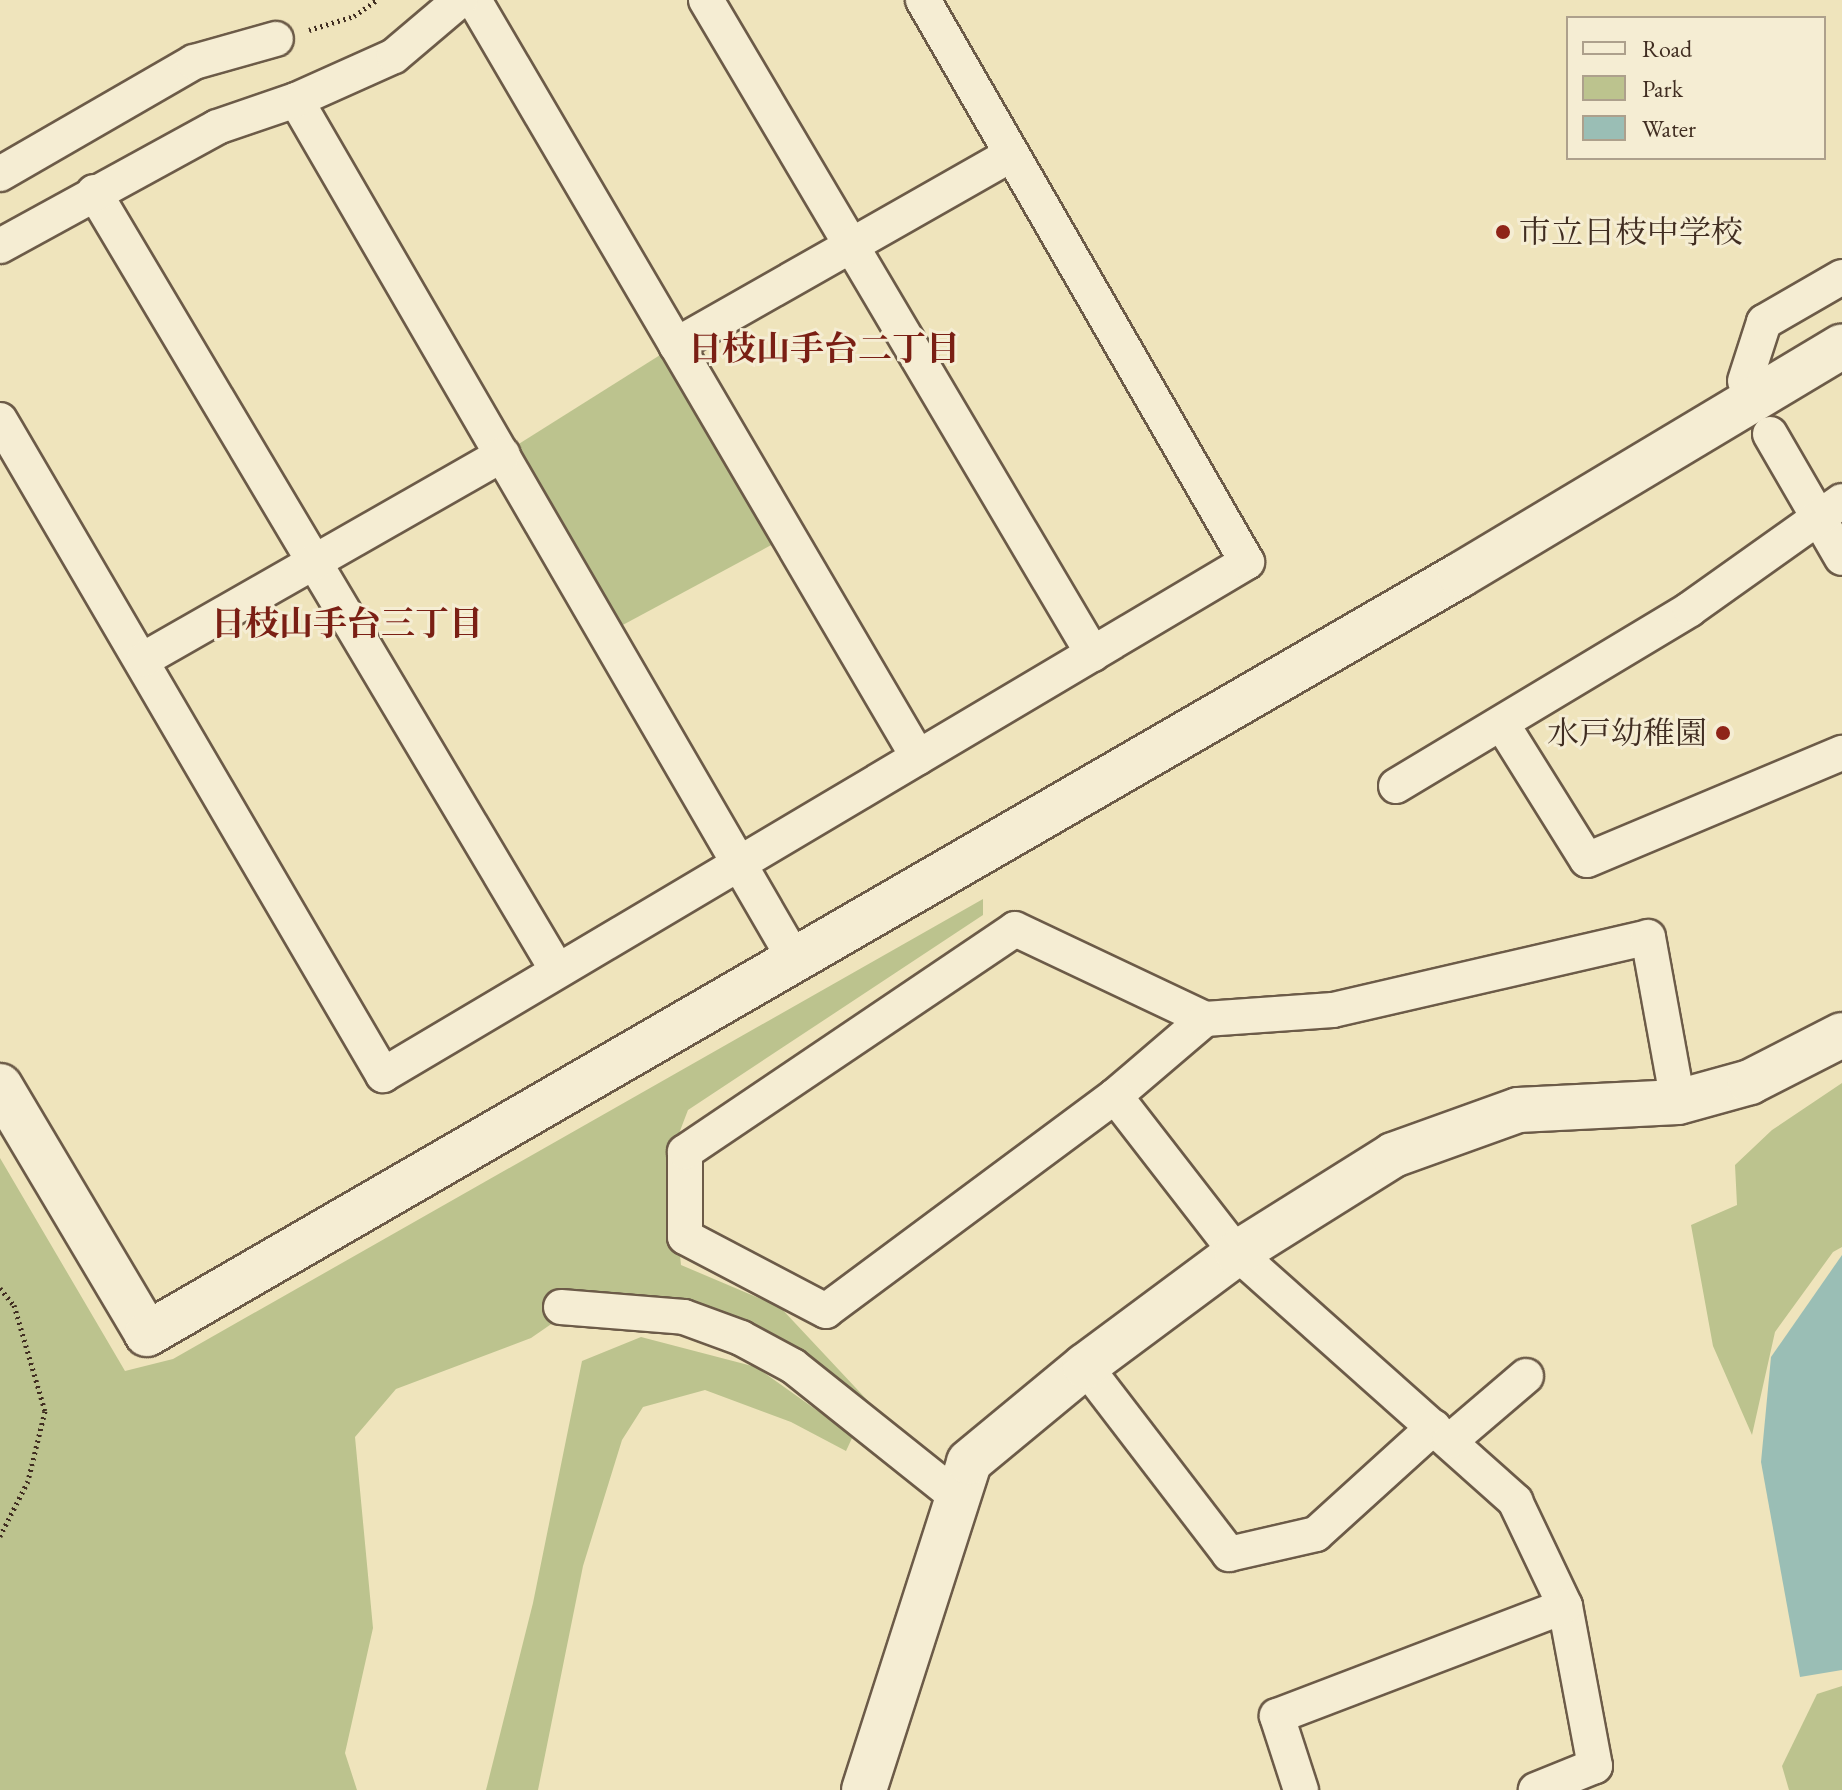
<!DOCTYPE html>
<meta charset="utf-8">
<style>
body{margin:0}
#map{position:relative;width:1842px;height:1790px;overflow:hidden;background:#efe4bc;font-family:"EB Garamond","Noto Serif JP",serif}
div>[style]{position:absolute}
.green>*{inset:0;background:#bcc38e}
.water>*{inset:0;background:#9abeb5}
.path>*{height:5px;margin-top:-2.5px;transform-origin:0;background:repeating-linear-gradient(90deg,#402d21 0 2px,transparent 0 6px)}
.roads{filter:drop-shadow(2px 0 #6c5b48) drop-shadow(-2px 0 #6c5b48) drop-shadow(0 2px #6c5b48) drop-shadow(0 -2px #6c5b48)}
.minor>*{height:34px;margin:-17px;padding:0 17px;transform-origin:17px;border-radius:17px;background:#f5edd3}
.tertiary>*{height:44px;margin:-22px;padding:0 22px;transform-origin:22px;border-radius:22px;background:#f5edd3}
.dots>*{width:22px;height:22px;translate:-50% -50%;box-sizing:border-box;border:4px solid #f5edd3;border-radius:50%}
span{translate:-50% -50%;white-space:nowrap;text-align:center;line-height:1.15;-webkit-text-stroke:6px #f5edd3;paint-order:stroke}
.poi-label{font-size:32px;color:#402d21}
.left{translate:0 -50%;text-align:left}
.right{translate:-100% -50%;text-align:right}
.neighbourhood-label{font-size:34px;color:#7a1f14;font-weight:700}
.legend{position:absolute;left:1566px;top:16px;width:260px;height:144px;box-sizing:border-box;background:#f5edd3;border:2px solid #ada08c;margin:0;padding:10px 14px;list-style:none;font-size:24px;color:#402d21}
.legend li{display:flex;align-items:center;gap:16px;height:40px}
.legend b{width:40px;border:2px solid #ada08c}
</style>
<div id="map">
<div class="green">
<i style="clip-path:polygon(676px 345px,788px 536px,606px 634px,503px 454px)"></i>
<i style="clip-path:polygon(983px 899px,983px 915px,688px 1110px,670px 1157px,681px 1265px,780px 1307px,884px 1418px,776px 1338px,589px 1298px,531px 1338px,396px 1389px,355px 1437px,373px 1628px,345px 1753px,357px 1790px,0 1790px,0 1158px,125px 1371px,173px 1359px)"></i>
<i style="clip-path:polygon(1842px 1083px,1842px 1247px,1833px 1252px,1775px 1332px,1752px 1435px,1713px 1346px,1691px 1225px,1737px 1205px,1735px 1165px,1772px 1130px)"></i>
<i style="clip-path:polygon(641px 1337px,756px 1367px,853px 1436px,846px 1451px,791px 1422px,705px 1390px,643px 1407px,622px 1440px,583px 1566px,538px 1790px,486px 1790px,533px 1603px,582px 1361px)"></i>
<i style="clip-path:polygon(1842px 1686px,1842px 1790px,1789px 1790px,1782px 1766px,1817px 1694px)"></i>
</div>
<div class="water">
<i style="clip-path:polygon(1842px 1255px,1842px 1670px,1800px 1677px,1761px 1462px,1771px 1357px)"></i>
</div>
<div class="path">
<i style="left:309px;top:30px;width:47px;rotate:-17.3deg"></i>
<i style="left:354px;top:16px;width:28px;rotate:-35deg"></i>
<i style="left:0;top:1288px;width:22px;rotate:51deg"></i>
<i style="left:14px;top:1305px;width:110px;rotate:73.7deg"></i>
<i style="left:45px;top:1411px;width:72px;rotate:103.7deg"></i>
<i style="left:28px;top:1481px;width:62px;rotate:117deg"></i>
</div>
<div class="roads">
<div class="minor">
<i style="left:474px;top:0;width:878px;rotate:59.61deg"></i>
<i style="left:706px;top:0;width:760px;rotate:59.39deg"></i>
<i style="left:296px;top:100px;width:994px;rotate:59.88deg"></i>
<i style="left:0;top:174px;width:224px;rotate:-30deg"></i>
<i style="left:194px;top:62px;width:85px;rotate:-15.7deg"></i>
<i style="left:94px;top:192px;width:905px;rotate:59.24deg"></i>
<i style="left:0;top:246px;width:247px;rotate:-28.7deg"></i>
<i style="left:217px;top:127px;width:83px;rotate:-18.9deg"></i>
<i style="left:296px;top:100px;width:107px;rotate:-24.2deg"></i>
<i style="left:394px;top:56px;width:87px;rotate:-40.3deg"></i>
<i style="left:676px;top:345px;width:386px;rotate:-29.6deg"></i>
<i style="left:1745px;top:381px;width:62px;rotate:-72.1deg"></i>
<i style="left:1764px;top:322px;width:90px;rotate:-30deg"></i>
<i style="left:0;top:420px;width:759px;rotate:59.68deg"></i>
<i style="left:383px;top:1075px;width:1005px;rotate:-30.7deg"></i>
<i style="left:1247px;top:562px;width:649px;rotate:-119.96deg"></i>
<i style="left:1770px;top:434px;width:143px;rotate:59.9deg"></i>
<i style="left:144px;top:659px;width:413px;rotate:-29.7deg"></i>
<i style="left:1502px;top:724px;width:160px;rotate:58deg"></i>
<i style="left:1587px;top:860px;width:277px;rotate:-22.8deg"></i>
<i style="left:1396px;top:786px;width:343px;rotate:-31deg"></i>
<i style="left:1690px;top:609px;width:186px;rotate:-35.4deg"></i>
<i style="left:1205px;top:1019px;width:118px;rotate:139.5deg"></i>
<i style="left:1115px;top:1096px;width:360px;rotate:143.4deg"></i>
<i style="left:826px;top:1311px;width:159px;rotate:-152.3deg"></i>
<i style="left:685px;top:1237px;width:85px;rotate:-90deg"></i>
<i style="left:685px;top:1152px;width:398px;rotate:-34deg"></i>
<i style="left:1015px;top:929px;width:210px;rotate:25.3deg"></i>
<i style="left:1205px;top:1019px;width:128px;rotate:-4deg"></i>
<i style="left:1333px;top:1010px;width:323px;rotate:-13deg"></i>
<i style="left:1648px;top:937px;width:168px;rotate:79.7deg"></i>
<i style="left:1115px;top:1096px;width:199px;rotate:52.2deg"></i>
<i style="left:1237px;top:1253px;width:373px;rotate:41.7deg"></i>
<i style="left:1515px;top:1501px;width:116px;rotate:64.5deg"></i>
<i style="left:1565px;top:1606px;width:163px;rotate:79.4deg"></i>
<i style="left:1595px;top:1766px;width:64px;rotate:157.9deg"></i>
<i style="left:561px;top:1307px;width:123px;rotate:4.6deg"></i>
<i style="left:684px;top:1317px;width:61px;rotate:20.2deg"></i>
<i style="left:741px;top:1338px;width:59px;rotate:28.3deg"></i>
<i style="left:793px;top:1366px;width:210px;rotate:38.6deg"></i>
<i style="left:1085px;top:1366px;width:237px;rotate:52.5deg"></i>
<i style="left:1229px;top:1554px;width:89px;rotate:-12.9deg"></i>
<i style="left:1316px;top:1534px;width:159px;rotate:-42.2deg"></i>
<i style="left:1450px;top:1441px;width:100px;rotate:-40.5deg"></i>
<i style="left:1301px;top:1790px;width:78px;rotate:-108deg"></i>
<i style="left:1277px;top:1716px;width:308px;rotate:-20.9deg"></i>
</div>
<div class="tertiary">
<i style="left:0;top:1086px;width:288px;rotate:59.3deg"></i>
<i style="left:147px;top:1334px;width:1517px;rotate:-30.03deg"></i>
<i style="left:1460px;top:575px;width:445px;rotate:-30.9deg"></i>
<i style="left:864px;top:1790px;width:344px;rotate:-72.2deg"></i>
<i style="left:969px;top:1462px;width:151px;rotate:-39.6deg"></i>
<i style="left:1085px;top:1366px;width:189px;rotate:-36.6deg"></i>
<i style="left:1237px;top:1253px;width:184px;rotate:-32.1deg"></i>
<i style="left:1393px;top:1155px;width:133px;rotate:-19.8deg"></i>
<i style="left:1518px;top:1110px;width:160px;rotate:-2.9deg"></i>
<i style="left:1678px;top:1102px;width:75px;rotate:-15.5deg"></i>
<i style="left:1750px;top:1082px;width:103px;rotate:-27.1deg"></i>
</div>
</div>
<div class="dots">
<i style="left:1503px;top:232px;background:#8f2418"></i>
<i style="left:1723px;top:733px;background:#8f2418"></i>
</div>
<div class="poi-label">
<span class="left" style="left:1519px;top:232px">市立日枝中学校</span>
<span class="right" style="left:1707px;top:733px">水戸幼稚園</span>
</div>
<div class="neighbourhood-label">
<span style="left:824px;top:349px">日枝山手台二丁目</span>
<span style="left:347px;top:624px">日枝山手台三丁目</span>
</div>
<ul class="legend">
<li><b style="height:10px;background:#f5edd3"></b>Road</li>
<li><b style="height:22px;background:#bcc38e"></b>Park</li>
<li><b style="height:22px;background:#9abeb5"></b>Water</li>
</ul>
</div>
